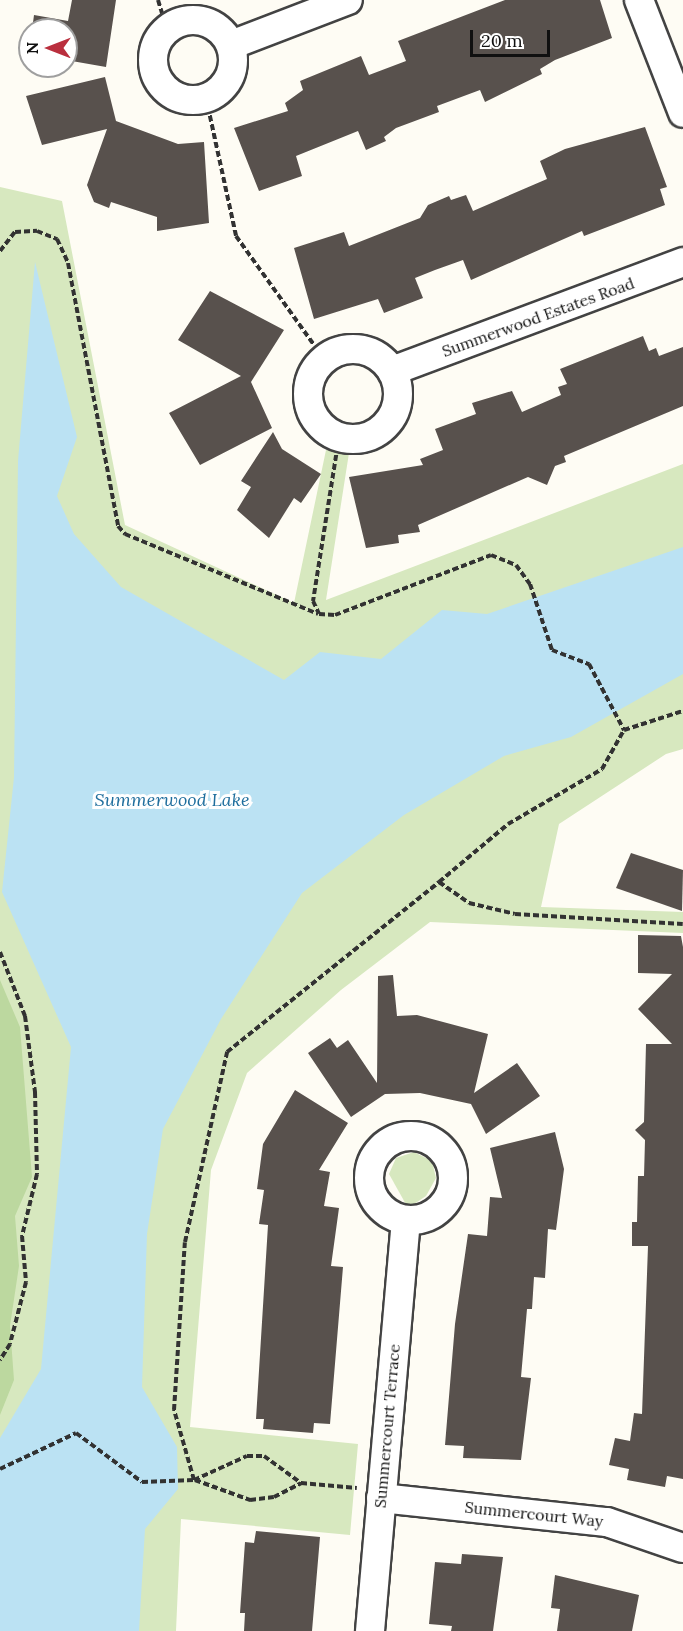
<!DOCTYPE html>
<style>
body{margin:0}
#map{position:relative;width:683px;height:1631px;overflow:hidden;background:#fefcf4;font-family:Lora,serif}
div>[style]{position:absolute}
.green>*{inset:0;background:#d7e8bf}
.forest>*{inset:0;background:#bcd89f}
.water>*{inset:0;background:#bbe2f3}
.building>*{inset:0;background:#58514d}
.path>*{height:4px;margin-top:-2px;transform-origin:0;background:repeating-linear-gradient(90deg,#323232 0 6px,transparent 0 9px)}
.roads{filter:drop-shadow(2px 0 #434343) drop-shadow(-2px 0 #434343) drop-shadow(0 2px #434343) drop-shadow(0 -2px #434343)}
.minor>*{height:28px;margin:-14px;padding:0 14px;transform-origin:14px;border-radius:14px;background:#fff}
.minor>.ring{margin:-14px;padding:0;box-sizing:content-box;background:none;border:28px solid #fff;border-radius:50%}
span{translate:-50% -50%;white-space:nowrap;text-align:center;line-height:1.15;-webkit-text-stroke:6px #fff;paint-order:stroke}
.street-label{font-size:16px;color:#101010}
.water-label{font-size:18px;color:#1f6e9d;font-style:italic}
.north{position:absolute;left:18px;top:18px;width:60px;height:60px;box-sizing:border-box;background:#fff;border:2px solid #9f9f9f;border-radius:50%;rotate:270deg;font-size:16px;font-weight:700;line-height:24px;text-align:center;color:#101010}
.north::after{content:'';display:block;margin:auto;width:21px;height:27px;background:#ba2f3e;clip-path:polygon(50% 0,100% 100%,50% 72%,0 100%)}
.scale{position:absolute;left:470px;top:30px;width:80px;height:27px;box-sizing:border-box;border:3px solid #101010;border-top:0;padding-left:8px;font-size:18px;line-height:21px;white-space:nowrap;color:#101010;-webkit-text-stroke:4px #fff;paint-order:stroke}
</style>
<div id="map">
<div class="green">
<i style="clip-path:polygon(0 187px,62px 201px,125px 525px,294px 603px,326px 450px,349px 453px,326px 600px,683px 464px,683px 749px,666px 754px,559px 824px,541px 907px,683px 912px,683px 933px,430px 922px,341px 990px,247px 1073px,211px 1170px,190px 1427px,358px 1444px,350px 1535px,181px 1519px,176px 1631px,0 1631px)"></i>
<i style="clip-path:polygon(414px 1152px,432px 1161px,436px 1178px,426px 1196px,408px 1208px,389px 1174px,396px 1158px)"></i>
</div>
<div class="forest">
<i style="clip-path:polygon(0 980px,20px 1027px,32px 1177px,15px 1216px,19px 1266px,10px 1326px,14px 1380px,0 1415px)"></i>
</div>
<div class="water">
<i style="clip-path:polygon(35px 262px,77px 437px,57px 496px,74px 534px,121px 587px,284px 680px,320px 652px,381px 659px,442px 610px,487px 614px,683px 547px,683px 674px,571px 737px,504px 756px,404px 815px,302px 893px,221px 1019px,163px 1129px,147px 1234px,142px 1387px,177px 1447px,178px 1489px,145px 1529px,139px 1631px,0 1631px,0 1438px,41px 1369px,71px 1047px,2px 892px,14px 777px,18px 461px)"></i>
</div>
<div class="building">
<i style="clip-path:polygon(72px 0,116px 0,106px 67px,66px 60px,66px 30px,32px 30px,34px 15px,68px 21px)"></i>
<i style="clip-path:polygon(505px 0,600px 0,612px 38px,555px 60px,540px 69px,542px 74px,485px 102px,480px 90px,437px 106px,439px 112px,396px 128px,384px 137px,386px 141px,366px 150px,358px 131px,296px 156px,302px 176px,259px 191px,234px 128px,288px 111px,285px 103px,303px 90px,300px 81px,361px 56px,369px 75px,406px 61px,398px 41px)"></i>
<i style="clip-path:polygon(105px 77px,116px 121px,178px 144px,204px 142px,209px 223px,157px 231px,157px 217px,111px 202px,109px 208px,94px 202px,87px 185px,107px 129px,42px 145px,26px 96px)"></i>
<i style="clip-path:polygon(645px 127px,667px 187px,660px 189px,665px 205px,584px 236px,582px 231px,471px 280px,463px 260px,435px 270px,415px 278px,423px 298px,384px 313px,378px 299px,314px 319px,294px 248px,344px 232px,349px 246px,420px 218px,428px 205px,449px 196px,451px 200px,466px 195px,473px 211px,547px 179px,540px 161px,565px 149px)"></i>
<i style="clip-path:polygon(210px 291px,284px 330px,251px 382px,272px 428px,200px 465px,169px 413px,241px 376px,178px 340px)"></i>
<i style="clip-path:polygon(643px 336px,649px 351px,656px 348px,659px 356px,683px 347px,683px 406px,564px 456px,566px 462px,555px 466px,547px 485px,528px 477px,418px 525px,420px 532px,398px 535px,399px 543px,366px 548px,349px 477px,423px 465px,420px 459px,443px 450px,435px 429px,476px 414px,472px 403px,512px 391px,522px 412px,561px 395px,558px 387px,567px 384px,560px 369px)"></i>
<i style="clip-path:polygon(273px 432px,282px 449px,321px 474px,301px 503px,294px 498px,269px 538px,237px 510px,251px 487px,241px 481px)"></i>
<i style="clip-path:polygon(631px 853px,683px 870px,682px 911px,616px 888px)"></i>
<i style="clip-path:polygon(638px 935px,681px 936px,683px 947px,683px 1479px,667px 1476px,665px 1487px,627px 1480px,629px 1469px,609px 1465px,615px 1438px,630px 1441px,634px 1413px,642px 1414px,648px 1246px,632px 1246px,632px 1222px,637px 1222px,638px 1176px,644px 1176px,645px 1140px,635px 1130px,644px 1122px,646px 1044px,672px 1044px,638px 1009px,672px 974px,638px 973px)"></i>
<i style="clip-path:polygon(393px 975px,397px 1016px,417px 1015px,488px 1034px,474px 1093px,517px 1063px,540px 1096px,486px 1134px,471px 1104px,420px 1093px,385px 1094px,351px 1117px,308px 1053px,330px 1038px,337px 1048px,348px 1040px,377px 1083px,378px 976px)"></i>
<i style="clip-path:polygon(295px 1090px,348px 1123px,319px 1170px,330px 1172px,324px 1206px,339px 1208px,331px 1266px,343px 1267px,330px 1424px,314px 1423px,313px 1433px,263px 1429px,264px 1419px,256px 1419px,268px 1225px,259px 1224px,264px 1190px,257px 1189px,263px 1144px)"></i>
<i style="clip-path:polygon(555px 1132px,564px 1169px,556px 1230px,548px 1229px,545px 1278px,534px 1277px,532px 1309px,527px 1309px,521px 1377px,531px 1378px,521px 1460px,463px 1458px,464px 1446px,445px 1445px,455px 1324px,468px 1234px,487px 1236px,490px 1197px,502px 1198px,490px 1148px)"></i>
<i style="clip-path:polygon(256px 1531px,320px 1537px,312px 1631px,244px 1631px,245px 1613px,240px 1613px,245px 1542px,254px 1543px)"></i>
<i style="clip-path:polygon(462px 1554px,503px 1557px,493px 1631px,451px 1631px,452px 1626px,429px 1624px,435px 1562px,461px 1564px)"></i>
<i style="clip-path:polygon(555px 1575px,639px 1595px,632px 1631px,557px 1631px,560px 1609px,551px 1608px)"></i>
</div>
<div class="path">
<i style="left:158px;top:0;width:30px;rotate:73deg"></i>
<i style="left:206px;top:98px;width:141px;rotate:77.7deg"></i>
<i style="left:236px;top:236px;width:151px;rotate:54.4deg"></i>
<i style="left:0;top:251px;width:24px;rotate:-52deg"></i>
<i style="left:15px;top:232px;width:22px;rotate:-3deg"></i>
<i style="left:37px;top:231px;width:22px;rotate:22deg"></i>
<i style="left:57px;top:239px;width:26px;rotate:65deg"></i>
<i style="left:68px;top:263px;width:268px;rotate:79.2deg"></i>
<i style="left:118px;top:526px;width:11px;rotate:49deg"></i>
<i style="left:125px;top:534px;width:209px;rotate:22.5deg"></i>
<i style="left:339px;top:437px;width:166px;rotate:99deg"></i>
<i style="left:313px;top:601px;width:14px;rotate:65deg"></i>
<i style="left:319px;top:614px;width:16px;rotate:4deg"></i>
<i style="left:335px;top:615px;width:167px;rotate:-21deg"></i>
<i style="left:491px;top:555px;width:27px;rotate:22deg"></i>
<i style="left:516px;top:565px;width:24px;rotate:54deg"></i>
<i style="left:530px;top:584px;width:70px;rotate:71.6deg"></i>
<i style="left:552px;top:650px;width:40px;rotate:21deg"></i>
<i style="left:589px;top:664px;width:75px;rotate:62.1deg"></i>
<i style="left:439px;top:882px;width:90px;rotate:-40deg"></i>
<i style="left:508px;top:824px;width:109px;rotate:-30.3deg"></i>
<i style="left:602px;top:769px;width:45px;rotate:-60.6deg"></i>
<i style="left:624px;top:730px;width:62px;rotate:-17.9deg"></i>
<i style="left:0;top:952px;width:69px;rotate:68.7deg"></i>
<i style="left:25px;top:1016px;width:77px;rotate:82.5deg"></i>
<i style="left:35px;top:1092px;width:82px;rotate:88.6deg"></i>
<i style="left:37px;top:1174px;width:64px;rotate:103.6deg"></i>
<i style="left:22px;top:1236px;width:46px;rotate:85deg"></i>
<i style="left:26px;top:1282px;width:64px;rotate:104.5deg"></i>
<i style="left:10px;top:1344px;width:19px;rotate:122deg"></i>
<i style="left:0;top:1469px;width:84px;rotate:-25.3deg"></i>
<i style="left:76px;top:1433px;width:82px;rotate:36.6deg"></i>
<i style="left:142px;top:1482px;width:52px;rotate:-2.2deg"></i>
<i style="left:194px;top:1480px;width:58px;rotate:-24.4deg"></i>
<i style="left:247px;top:1456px;width:17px"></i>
<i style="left:264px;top:1456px;width:46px;rotate:36.1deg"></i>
<i style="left:301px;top:1483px;width:56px;rotate:5.1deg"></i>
<i style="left:194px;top:1480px;width:73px;rotate:-105.9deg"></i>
<i style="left:174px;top:1410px;width:168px;rotate:-86.3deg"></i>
<i style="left:185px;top:1242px;width:195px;rotate:-77.5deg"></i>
<i style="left:227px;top:1052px;width:272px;rotate:-38.7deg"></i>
<i style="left:439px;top:882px;width:37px;rotate:35deg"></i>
<i style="left:469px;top:903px;width:47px;rotate:13.4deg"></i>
<i style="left:515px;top:914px;width:168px;rotate:3.4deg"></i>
<i style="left:195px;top:1480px;width:59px;rotate:20deg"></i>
<i style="left:250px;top:1500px;width:24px;rotate:-7deg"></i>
<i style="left:274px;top:1497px;width:30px;rotate:-27deg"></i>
</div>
<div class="roads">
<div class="minor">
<i style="left:639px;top:0;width:121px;rotate:68.7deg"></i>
<i class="ring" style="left:153px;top:20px;width:52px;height:52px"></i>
<i style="left:231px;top:45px;width:125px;rotate:-21deg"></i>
<i class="ring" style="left:308px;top:349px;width:62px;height:62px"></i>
<i style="left:392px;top:371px;width:311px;rotate:-20.5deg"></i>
<i class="ring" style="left:369px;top:1136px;width:56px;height:56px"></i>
<i style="left:381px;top:1498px;width:227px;rotate:6.1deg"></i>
<i style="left:607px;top:1522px;width:80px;rotate:18.9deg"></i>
<i style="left:370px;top:1631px;width:412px;rotate:-85deg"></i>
</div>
</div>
<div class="street-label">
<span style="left:538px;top:317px;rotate:-20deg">Summerwood Estates Road</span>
<span style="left:387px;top:1426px;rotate:-85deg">Summercourt Terrace</span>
<span style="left:534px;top:1514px;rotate:6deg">Summercourt Way</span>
</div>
<div class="water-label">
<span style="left:172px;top:800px">Summerwood Lake</span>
</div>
<div class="north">N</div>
<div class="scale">20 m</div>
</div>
